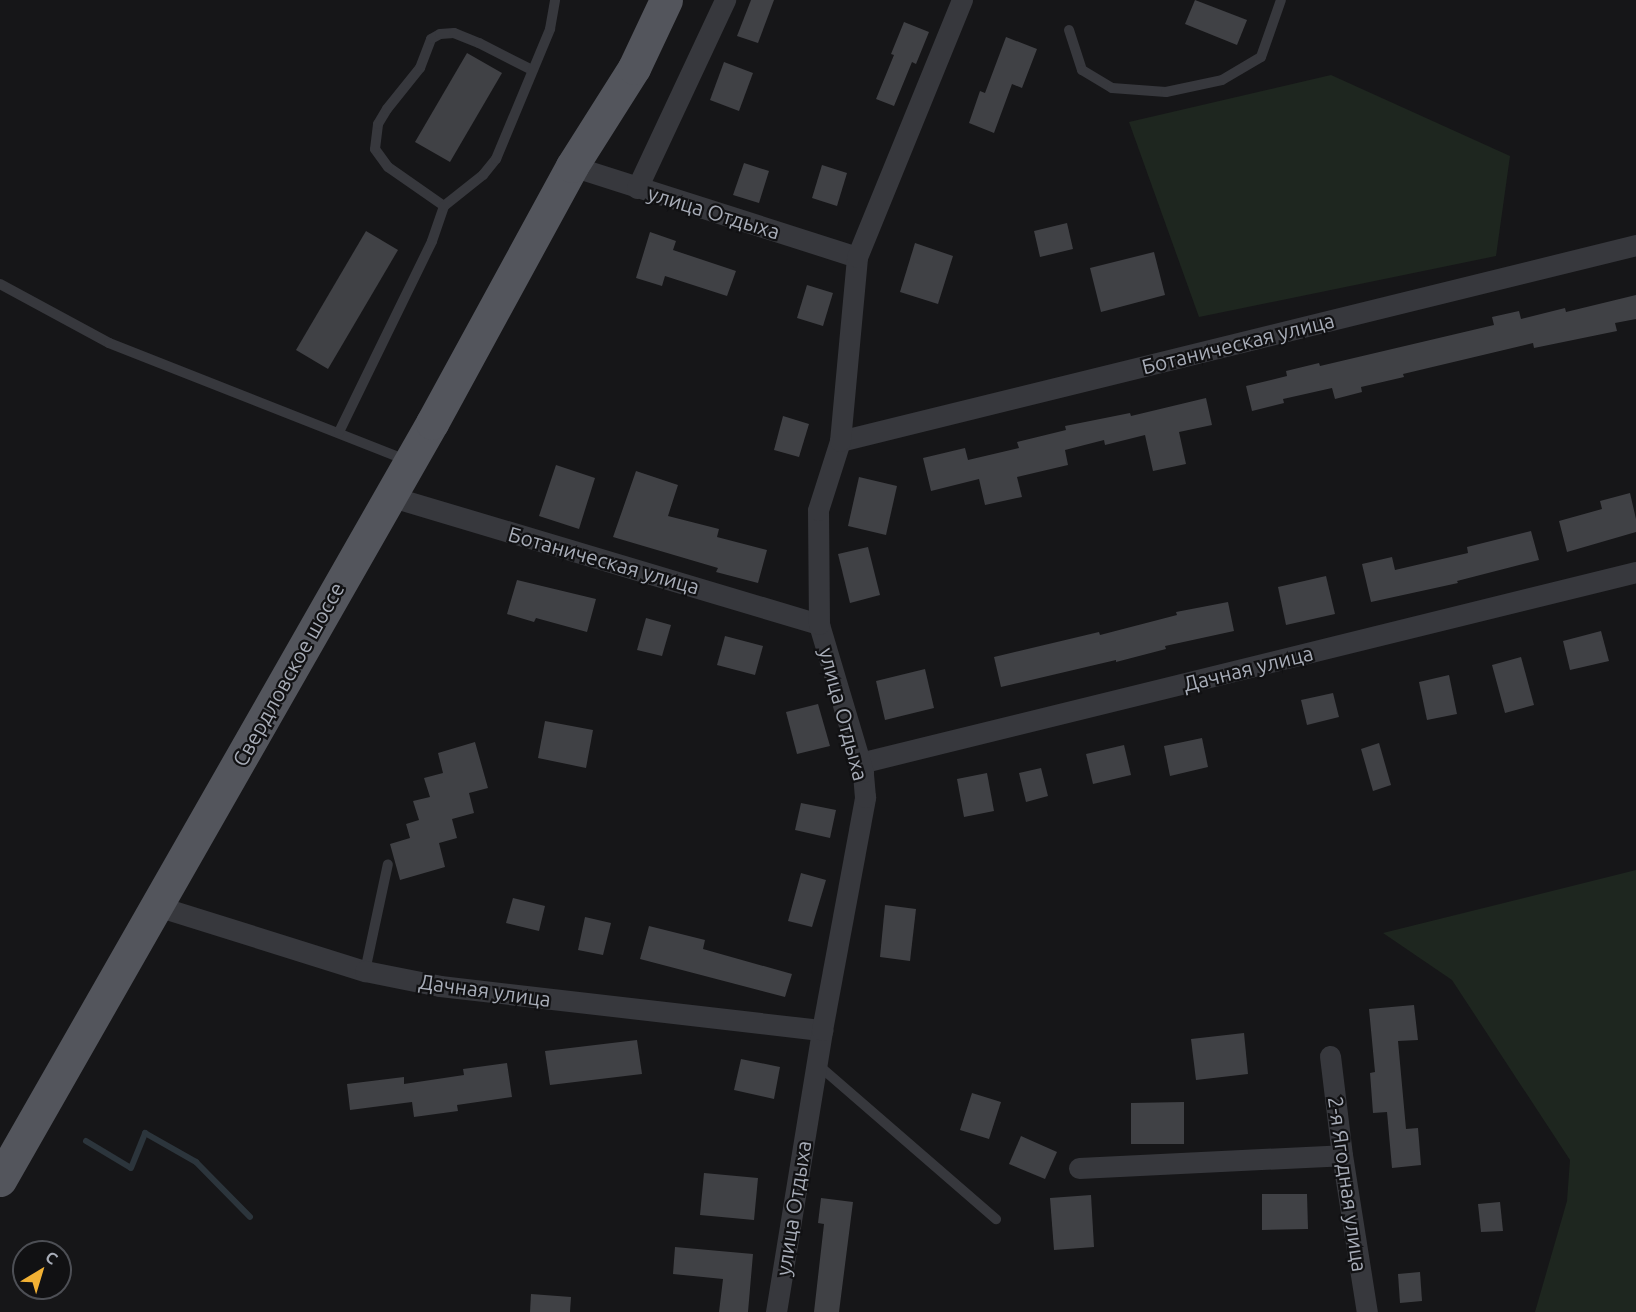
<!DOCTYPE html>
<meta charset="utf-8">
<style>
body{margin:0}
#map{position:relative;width:1636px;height:1312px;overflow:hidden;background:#161618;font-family:Ubuntu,sans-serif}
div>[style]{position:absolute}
.green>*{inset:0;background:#1e261f}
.stream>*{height:6px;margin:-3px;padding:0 3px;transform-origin:3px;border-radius:3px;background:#2c353c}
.building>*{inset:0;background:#404145}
.lane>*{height:10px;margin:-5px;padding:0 5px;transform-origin:5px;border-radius:5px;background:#37383d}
.street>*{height:21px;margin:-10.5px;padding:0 10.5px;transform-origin:10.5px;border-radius:10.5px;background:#37383d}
.primary>*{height:33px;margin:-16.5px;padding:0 16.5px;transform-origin:16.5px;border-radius:16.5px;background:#53555c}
span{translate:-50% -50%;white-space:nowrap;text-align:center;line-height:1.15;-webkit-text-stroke:4.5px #111113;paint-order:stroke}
.street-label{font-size:21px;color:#a8adb8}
.north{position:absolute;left:12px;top:1240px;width:60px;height:60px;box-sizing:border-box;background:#111113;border:2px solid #4d4f55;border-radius:50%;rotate:38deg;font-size:16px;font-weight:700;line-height:24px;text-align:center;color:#a8adb8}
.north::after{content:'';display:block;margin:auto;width:21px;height:27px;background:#f2b134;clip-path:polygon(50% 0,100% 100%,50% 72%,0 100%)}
</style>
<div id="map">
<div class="green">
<i style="clip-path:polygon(1331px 75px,1510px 156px,1496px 256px,1199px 317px,1129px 122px)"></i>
<i style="clip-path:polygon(1636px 870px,1636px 1312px,1535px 1312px,1567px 1201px,1570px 1160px,1452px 980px,1383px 933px)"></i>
</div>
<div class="stream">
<i style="left:86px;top:1141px;width:52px;rotate:31deg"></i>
<i style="left:131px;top:1168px;width:38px;rotate:-68deg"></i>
<i style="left:145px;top:1133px;width:59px;rotate:29.6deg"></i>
<i style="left:196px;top:1162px;width:77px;rotate:45.5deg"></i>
</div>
<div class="building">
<i style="clip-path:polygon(751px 0,774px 0,758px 43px,737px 36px)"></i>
<i style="clip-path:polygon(1195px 0,1247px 20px,1237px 45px,1185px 24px)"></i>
<i style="clip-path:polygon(904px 22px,929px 32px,916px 64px,912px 62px,894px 106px,876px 99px,894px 55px,891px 54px)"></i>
<i style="clip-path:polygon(1006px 37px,1037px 49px,1022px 88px,1012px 84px,994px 133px,969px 123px,980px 91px,985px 93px)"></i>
<i style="clip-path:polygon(467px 53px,502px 73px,450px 162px,415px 142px)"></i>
<i style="clip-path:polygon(724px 62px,753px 73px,739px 111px,710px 100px)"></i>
<i style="clip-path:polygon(744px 163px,769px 171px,759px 203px,733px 195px)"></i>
<i style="clip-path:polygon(822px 165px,847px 173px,837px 206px,812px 198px)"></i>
<i style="clip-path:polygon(1067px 223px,1073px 249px,1040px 257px,1034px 231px)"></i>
<i style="clip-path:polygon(366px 231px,398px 250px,328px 369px,296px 350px)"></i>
<i style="clip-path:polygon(650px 232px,676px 241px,673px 250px,736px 271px,727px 296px,665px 276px,662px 286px,636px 278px)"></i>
<i style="clip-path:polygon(915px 243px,953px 256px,938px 304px,900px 292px)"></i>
<i style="clip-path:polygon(1154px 252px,1165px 295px,1101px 312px,1090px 268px)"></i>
<i style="clip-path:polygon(807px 285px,833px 293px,823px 326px,797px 318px)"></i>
<i style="clip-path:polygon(1636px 295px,1636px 319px,1615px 323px,1617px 331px,1534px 348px,1533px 343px,1403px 374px,1404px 377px,1361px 387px,1362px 392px,1335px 399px,1332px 388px,1283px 399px,1284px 403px,1252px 411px,1246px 386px,1287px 376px,1286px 371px,1319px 363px,1320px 366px,1494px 325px,1492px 317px,1519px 311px,1521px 319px,1565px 308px,1566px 312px)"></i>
<i style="clip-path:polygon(1206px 398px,1212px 425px,1179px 432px,1186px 464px,1153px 471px,1145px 435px,1105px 445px,1104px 440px,1065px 450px,1068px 465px,1017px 477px,1022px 497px,985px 505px,979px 479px,931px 491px,923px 458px,965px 448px,968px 460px,1019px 448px,1017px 442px,1066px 430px,1065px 426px,1130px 413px,1131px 416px)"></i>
<i style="clip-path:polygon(783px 416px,809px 424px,799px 457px,774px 450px)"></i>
<i style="clip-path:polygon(556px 465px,595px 478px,579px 529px,539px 516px)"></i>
<i style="clip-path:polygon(636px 471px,678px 485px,668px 516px,719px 529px,717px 537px,767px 550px,758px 583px,716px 572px,718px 568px,613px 537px)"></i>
<i style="clip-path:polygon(859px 477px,897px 486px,886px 535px,848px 526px)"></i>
<i style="clip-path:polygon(1630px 493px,1636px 519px,1636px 532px,1567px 552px,1559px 521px,1602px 509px,1600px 501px)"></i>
<i style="clip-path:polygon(1531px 531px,1539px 560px,1457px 581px,1458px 583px,1371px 602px,1362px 564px,1392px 557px,1395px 570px,1468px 553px,1467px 547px)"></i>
<i style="clip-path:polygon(868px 547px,880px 595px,850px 603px,838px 554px)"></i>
<i style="clip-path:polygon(1326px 576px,1335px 614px,1286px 625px,1278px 587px)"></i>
<i style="clip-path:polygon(517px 580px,596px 599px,587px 632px,536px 618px,534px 622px,507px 614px)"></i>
<i style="clip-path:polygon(1228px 602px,1234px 631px,1165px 646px,1166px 649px,1116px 662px,1116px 660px,1001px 687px,994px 657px,1099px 632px,1100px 635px,1177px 615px,1176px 612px)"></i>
<i style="clip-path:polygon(646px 618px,671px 625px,662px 656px,637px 650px)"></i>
<i style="clip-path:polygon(1601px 631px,1609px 661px,1570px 670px,1563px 641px)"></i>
<i style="clip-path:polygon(725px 636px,763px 646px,755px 675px,717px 665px)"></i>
<i style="clip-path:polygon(1521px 657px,1534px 705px,1505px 713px,1492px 665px)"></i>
<i style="clip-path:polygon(925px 669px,934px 708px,885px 720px,876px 681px)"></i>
<i style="clip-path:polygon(1449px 675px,1457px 714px,1427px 720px,1419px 682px)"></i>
<i style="clip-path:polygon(1333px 693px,1339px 717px,1307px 725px,1301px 700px)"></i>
<i style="clip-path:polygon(818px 704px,830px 746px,797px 754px,786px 712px)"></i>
<i style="clip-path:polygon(545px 721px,593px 730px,586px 768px,538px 758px)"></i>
<i style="clip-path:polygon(1202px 738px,1208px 767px,1170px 776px,1164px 746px)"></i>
<i style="clip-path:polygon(475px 742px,488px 788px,469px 793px,474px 813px,452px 819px,457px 838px,439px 843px,445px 867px,400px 880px,390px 844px,410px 838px,406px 824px,419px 820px,413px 801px,430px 797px,424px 778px,443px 773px,438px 753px)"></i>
<i style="clip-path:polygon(1379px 743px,1391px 785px,1373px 791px,1361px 749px)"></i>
<i style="clip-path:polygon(1124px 745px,1131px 775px,1093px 784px,1086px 754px)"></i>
<i style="clip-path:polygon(1041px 768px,1048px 796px,1026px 802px,1019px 773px)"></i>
<i style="clip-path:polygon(987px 773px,994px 811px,964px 817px,957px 779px)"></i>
<i style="clip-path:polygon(801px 803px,836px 810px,830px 838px,795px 830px)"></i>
<i style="clip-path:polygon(801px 873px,826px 880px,812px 927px,788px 921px)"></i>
<i style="clip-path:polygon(513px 898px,545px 906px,539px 931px,506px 923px)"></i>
<i style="clip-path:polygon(885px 905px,916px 909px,910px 961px,880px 957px)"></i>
<i style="clip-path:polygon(585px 917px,611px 923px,603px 955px,578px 950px)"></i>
<i style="clip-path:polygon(649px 926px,705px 940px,703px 949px,792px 974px,785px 997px,640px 959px)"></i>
<i style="clip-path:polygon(1414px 1005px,1418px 1040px,1398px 1041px,1406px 1129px,1418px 1128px,1421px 1165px,1392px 1168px,1387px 1112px,1373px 1113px,1370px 1073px,1375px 1072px,1369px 1009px)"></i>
<i style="clip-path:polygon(1244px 1033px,1248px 1074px,1196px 1080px,1191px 1039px)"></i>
<i style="clip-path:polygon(637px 1040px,642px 1074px,550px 1085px,545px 1051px)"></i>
<i style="clip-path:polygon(741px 1059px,780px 1067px,774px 1099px,734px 1090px)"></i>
<i style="clip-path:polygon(507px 1063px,512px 1097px,457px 1105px,458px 1111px,414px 1117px,412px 1102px,350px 1110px,347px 1084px,404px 1077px,404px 1084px,464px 1075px,463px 1069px)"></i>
<i style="clip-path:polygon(972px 1093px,1001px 1102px,989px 1139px,960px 1130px)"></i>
<i style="clip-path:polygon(1184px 1102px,1184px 1144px,1131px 1144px,1131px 1103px)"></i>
<i style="clip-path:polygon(1021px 1136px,1057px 1152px,1045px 1179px,1009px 1164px)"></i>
<i style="clip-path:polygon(704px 1173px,758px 1178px,754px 1220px,700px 1215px)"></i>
<i style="clip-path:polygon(1262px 1194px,1307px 1194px,1308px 1229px,1262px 1230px)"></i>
<i style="clip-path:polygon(1091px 1195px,1094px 1247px,1054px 1250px,1050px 1198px)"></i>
<i style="clip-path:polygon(821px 1198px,853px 1202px,839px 1312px,814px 1312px,824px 1224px,818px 1223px)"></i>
<i style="clip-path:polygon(1500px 1202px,1503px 1231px,1481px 1232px,1478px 1204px)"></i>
<i style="clip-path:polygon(675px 1247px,753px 1254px,748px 1312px,719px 1312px,723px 1279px,673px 1274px)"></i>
<i style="clip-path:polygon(1420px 1272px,1422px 1301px,1400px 1303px,1398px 1274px)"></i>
<i style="clip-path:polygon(531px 1294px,571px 1297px,570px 1312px,530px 1312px)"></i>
</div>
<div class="lane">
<i style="left:1069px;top:30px;width:42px;rotate:72deg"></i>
<i style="left:1082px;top:70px;width:35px;rotate:31deg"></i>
<i style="left:1112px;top:88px;width:54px;rotate:4.2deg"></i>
<i style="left:1166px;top:92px;width:57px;rotate:-12.1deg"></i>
<i style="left:1222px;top:80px;width:45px;rotate:-30.5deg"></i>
<i style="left:1261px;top:57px;width:60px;rotate:-70.7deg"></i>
<i style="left:444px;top:206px;width:68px;rotate:-145.1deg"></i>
<i style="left:388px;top:167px;width:22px;rotate:-126deg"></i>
<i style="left:375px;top:149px;width:25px;rotate:-83deg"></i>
<i style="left:378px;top:124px;width:17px;rotate:-59deg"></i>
<i style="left:387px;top:109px;width:53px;rotate:-51.2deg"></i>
<i style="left:420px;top:68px;width:31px;rotate:-69deg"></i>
<i style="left:431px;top:39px;width:10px;rotate:-29deg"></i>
<i style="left:440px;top:34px;width:14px;rotate:-4deg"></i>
<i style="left:454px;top:33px;width:27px;rotate:22deg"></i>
<i style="left:479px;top:43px;width:59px;rotate:27deg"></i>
<i style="left:0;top:284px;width:124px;rotate:28.4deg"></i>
<i style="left:109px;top:343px;width:319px;rotate:21.5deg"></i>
<i style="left:339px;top:432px;width:212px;rotate:-64deg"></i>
<i style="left:432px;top:241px;width:37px;rotate:-71deg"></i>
<i style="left:444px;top:206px;width:50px;rotate:-38.5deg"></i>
<i style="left:483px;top:175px;width:21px;rotate:-51deg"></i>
<i style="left:496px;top:159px;width:141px;rotate:-67.4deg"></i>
<i style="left:550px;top:29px;width:29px;rotate:-80deg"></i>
<i style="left:365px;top:971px;width:109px;rotate:-77.9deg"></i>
<i style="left:817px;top:1064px;width:237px;rotate:40.9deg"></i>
</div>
<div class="street">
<i style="left:572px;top:166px;width:299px;rotate:17.7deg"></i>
<i style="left:637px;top:188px;width:208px;rotate:-64.9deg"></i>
<i style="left:840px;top:441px;width:820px;rotate:-13.83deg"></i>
<i style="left:389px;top:496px;width:449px;rotate:16.6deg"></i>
<i style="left:860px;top:763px;width:799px;rotate:-13.83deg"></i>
<i style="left:157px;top:906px;width:218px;rotate:17.4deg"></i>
<i style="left:365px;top:971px;width:76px;rotate:11.3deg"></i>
<i style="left:440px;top:986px;width:385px;rotate:6.6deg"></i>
<i style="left:1330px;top:1056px;width:100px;rotate:83.1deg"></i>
<i style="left:1342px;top:1155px;width:159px;rotate:81deg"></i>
<i style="left:1079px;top:1168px;width:263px;rotate:-2.8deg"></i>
<i style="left:776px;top:1312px;width:286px;rotate:-80.7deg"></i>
<i style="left:822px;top:1030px;width:237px;rotate:-79.5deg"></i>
<i style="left:865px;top:797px;width:25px;rotate:-95deg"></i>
<i style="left:863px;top:772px;width:154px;rotate:-106.6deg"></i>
<i style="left:819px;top:624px;width:114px;rotate:-90.5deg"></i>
<i style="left:818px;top:510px;width:72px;rotate:-72.3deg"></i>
<i style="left:840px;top:441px;width:185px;rotate:-84.7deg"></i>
<i style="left:857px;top:257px;width:278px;rotate:-67.8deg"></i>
</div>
<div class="primary">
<i style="left:0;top:1180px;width:872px;rotate:-60.29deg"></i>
<i style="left:432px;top:423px;width:293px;rotate:-61.4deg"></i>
<i style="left:572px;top:166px;width:116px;rotate:-57.7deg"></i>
<i style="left:634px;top:68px;width:75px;rotate:-64.8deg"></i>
</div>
<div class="street-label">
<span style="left:714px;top:212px;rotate:17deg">улица Отдыха</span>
<span style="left:1238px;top:343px;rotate:-14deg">Ботаническая улица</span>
<span style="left:604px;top:560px;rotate:16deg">Ботаническая улица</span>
<span style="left:1248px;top:668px;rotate:-14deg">Дачная улица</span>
<span style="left:288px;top:674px;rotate:-61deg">Свердловское шоссе</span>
<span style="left:844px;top:714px;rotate:75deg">улица Отдыха</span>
<span style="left:485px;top:990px;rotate:8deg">Дачная улица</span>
<span style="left:1348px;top:1184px;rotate:82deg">2-я Ягодная улица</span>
<span style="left:793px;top:1208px;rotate:-81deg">улица Отдыха</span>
</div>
<div class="north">С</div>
</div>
